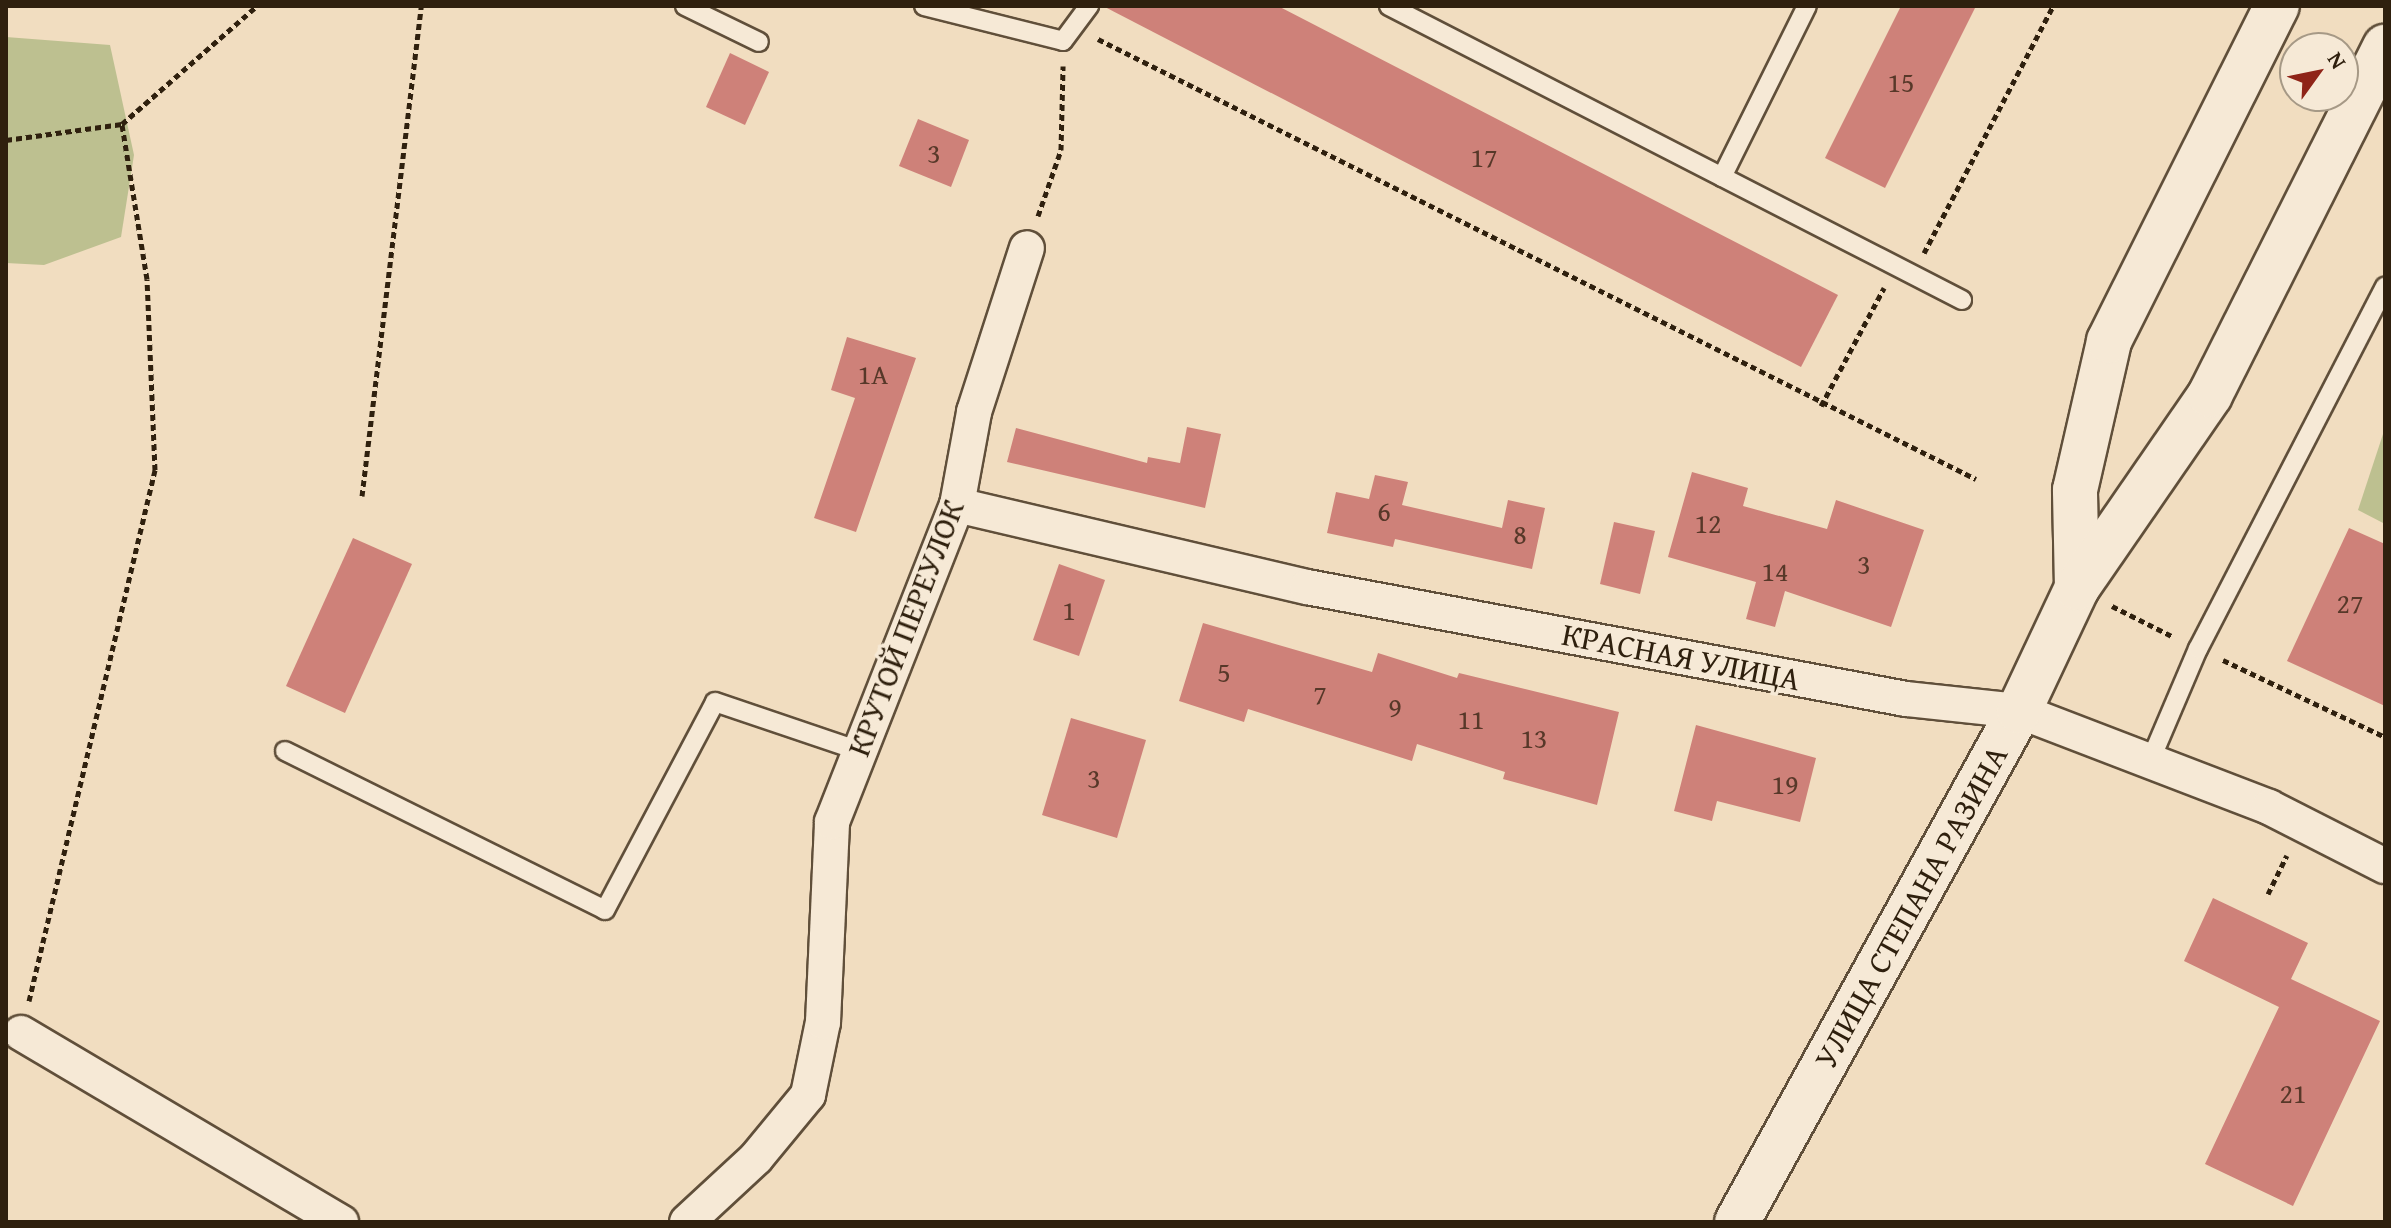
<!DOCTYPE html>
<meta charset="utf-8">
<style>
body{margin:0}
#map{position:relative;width:2391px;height:1228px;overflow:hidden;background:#f1ddc0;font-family:"Gentium Book Plus",serif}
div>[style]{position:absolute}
.green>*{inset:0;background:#bdc090}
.building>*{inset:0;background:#ce8179}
.path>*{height:5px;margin-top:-2.5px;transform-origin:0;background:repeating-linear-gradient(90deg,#2f200e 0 6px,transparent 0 10px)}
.roads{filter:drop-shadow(2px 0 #604f3a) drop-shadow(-2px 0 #604f3a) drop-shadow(0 2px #604f3a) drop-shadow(0 -2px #604f3a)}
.service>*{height:18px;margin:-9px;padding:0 9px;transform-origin:9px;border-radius:9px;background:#f6e9d6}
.minor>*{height:34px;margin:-17px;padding:0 17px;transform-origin:17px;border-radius:17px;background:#f6e9d6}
.secondary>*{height:44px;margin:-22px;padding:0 22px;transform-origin:22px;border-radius:22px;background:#f6e9d6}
span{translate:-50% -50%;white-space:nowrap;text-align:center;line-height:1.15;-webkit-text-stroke:7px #f6e9d6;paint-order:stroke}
.number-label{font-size:28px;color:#573829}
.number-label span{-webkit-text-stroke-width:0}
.street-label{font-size:32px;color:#2f200e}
.frame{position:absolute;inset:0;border:8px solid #2f200e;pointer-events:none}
.north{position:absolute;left:2279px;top:32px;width:80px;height:80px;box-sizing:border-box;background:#f6e9d6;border:2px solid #a69986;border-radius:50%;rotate:57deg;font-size:22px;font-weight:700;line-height:32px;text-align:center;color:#2f200e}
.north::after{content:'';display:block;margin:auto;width:28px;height:36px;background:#8f2418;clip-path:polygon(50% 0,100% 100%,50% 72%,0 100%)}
</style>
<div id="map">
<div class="green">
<i style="clip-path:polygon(6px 37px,110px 45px,134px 155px,121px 237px,44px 265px,6px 263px)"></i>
<i style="clip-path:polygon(2385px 428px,2385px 524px,2358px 510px)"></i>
</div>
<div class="building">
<i style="clip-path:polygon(1103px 6px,1278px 6px,1838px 295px,1801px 367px)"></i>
<i style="clip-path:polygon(1901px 6px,1976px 6px,1885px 188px,1825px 158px)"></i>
<i style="clip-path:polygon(730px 53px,769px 72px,745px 125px,706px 107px)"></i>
<i style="clip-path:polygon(918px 119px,969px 140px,951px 187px,899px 166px)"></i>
<i style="clip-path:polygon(847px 337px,916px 358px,856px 532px,814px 518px,855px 398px,831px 390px)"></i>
<i style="clip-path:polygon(1187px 427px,1221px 434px,1205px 508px,1007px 462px,1016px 428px,1147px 463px,1148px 457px,1180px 463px)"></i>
<i style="clip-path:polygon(1692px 472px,1748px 488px,1743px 506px,1827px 529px,1836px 500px,1924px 530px,1891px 627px,1785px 591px,1775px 627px,1746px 619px,1756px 582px,1668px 557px)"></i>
<i style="clip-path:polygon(1375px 475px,1408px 482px,1402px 505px,1502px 528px,1508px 500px,1545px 508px,1532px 569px,1395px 539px,1393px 547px,1327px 533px,1336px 492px,1369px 499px)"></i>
<i style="clip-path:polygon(1614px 522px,1655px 531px,1640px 594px,1600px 584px)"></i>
<i style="clip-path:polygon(2349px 528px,2385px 544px,2385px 706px,2287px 661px)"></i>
<i style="clip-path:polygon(353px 538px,412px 564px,345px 713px,286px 686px)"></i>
<i style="clip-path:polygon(1059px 564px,1105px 580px,1079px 656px,1033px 640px)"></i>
<i style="clip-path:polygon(1203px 623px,1372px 672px,1378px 653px,1457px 678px,1459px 673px,1619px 712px,1597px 805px,1503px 779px,1505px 772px,1417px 744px,1412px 761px,1248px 709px,1244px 722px,1179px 701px)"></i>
<i style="clip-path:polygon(1071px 718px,1146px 740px,1117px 838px,1042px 815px)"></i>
<i style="clip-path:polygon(1696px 725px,1816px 758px,1800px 822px,1717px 801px,1712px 821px,1674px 811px)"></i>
<i style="clip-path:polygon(2213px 898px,2308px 943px,2291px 979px,2380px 1021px,2293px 1206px,2205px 1164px,2279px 1007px,2184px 961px)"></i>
</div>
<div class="path">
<i style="left:1098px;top:39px;width:982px;rotate:26.62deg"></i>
<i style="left:122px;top:124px;width:179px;rotate:-41.2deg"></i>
<i style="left:6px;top:140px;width:117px;rotate:-7.9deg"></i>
<i style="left:1038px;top:216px;width:70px;rotate:-70.8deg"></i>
<i style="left:1061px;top:150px;width:84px;rotate:-88.6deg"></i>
<i style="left:1924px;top:253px;width:279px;rotate:-62.4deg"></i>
<i style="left:1821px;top:406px;width:134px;rotate:-61.9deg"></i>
<i style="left:362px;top:496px;width:494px;rotate:-83.1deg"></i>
<i style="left:2112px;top:606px;width:69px;rotate:26.6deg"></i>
<i style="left:2223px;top:660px;width:179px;rotate:25.4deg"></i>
<i style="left:2268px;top:894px;width:43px;rotate:-64deg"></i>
<i style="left:29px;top:1001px;width:546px;rotate:-76.65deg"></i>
<i style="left:155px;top:470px;width:191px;rotate:-92.4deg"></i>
<i style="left:147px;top:279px;width:157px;rotate:-99.2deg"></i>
</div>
<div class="roads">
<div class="service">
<i style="left:685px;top:6px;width:82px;rotate:25.9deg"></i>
<i style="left:924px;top:6px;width:143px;rotate:14.1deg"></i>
<i style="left:1063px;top:41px;width:44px;rotate:-53.4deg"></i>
<i style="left:1389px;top:6px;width:644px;rotate:27.16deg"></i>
<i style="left:1722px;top:177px;width:191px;rotate:-63.6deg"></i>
<i style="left:285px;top:751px;width:357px;rotate:26.4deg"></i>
<i style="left:605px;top:910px;width:235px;rotate:-62.1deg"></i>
<i style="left:715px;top:702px;width:150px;rotate:18.7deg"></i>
<i style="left:2151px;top:759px;width:120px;rotate:-66.9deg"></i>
<i style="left:2198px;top:649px;width:408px;rotate:-62.7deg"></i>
</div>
<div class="minor">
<i style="left:957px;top:505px;width:359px;rotate:13.2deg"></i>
<i style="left:1307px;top:587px;width:609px;rotate:10.59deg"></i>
<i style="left:1906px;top:699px;width:114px;rotate:6.1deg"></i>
<i style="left:2019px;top:711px;width:268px;rotate:21deg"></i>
<i style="left:2269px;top:807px;width:130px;rotate:27deg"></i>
<i style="left:21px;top:1033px;width:372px;rotate:30.6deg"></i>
<i style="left:687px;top:1222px;width:94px;rotate:-42.8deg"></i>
<i style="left:756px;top:1158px;width:82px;rotate:-50.5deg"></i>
<i style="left:808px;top:1095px;width:75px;rotate:-78.4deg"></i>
<i style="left:823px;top:1022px;width:200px;rotate:-87.4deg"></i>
<i style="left:832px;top:822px;width:341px;rotate:-68.5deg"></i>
<i style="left:957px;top:505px;width:95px;rotate:-79.6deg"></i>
<i style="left:974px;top:412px;width:172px;rotate:-72.1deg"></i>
</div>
<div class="secondary">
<i style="left:2077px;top:588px;width:98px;rotate:-91.2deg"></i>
<i style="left:2075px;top:490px;width:153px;rotate:-77.1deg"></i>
<i style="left:2109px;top:341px;width:375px;rotate:-63.4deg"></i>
<i style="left:1737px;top:1222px;width:584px;rotate:-61.11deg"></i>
<i style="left:2019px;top:711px;width:136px;rotate:-64.8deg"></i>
<i style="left:2077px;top:588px;width:234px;rotate:-55.4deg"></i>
<i style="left:2210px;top:395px;width:390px;rotate:-63.3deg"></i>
</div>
</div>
<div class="number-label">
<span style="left:1901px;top:82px">15</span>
<span style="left:934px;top:153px">3</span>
<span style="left:1484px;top:157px">17</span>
<span style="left:873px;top:374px">1А</span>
<span style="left:1384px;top:511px">6</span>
<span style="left:1708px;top:523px">12</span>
<span style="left:1520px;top:534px">8</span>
<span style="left:1864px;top:564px">3</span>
<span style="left:1775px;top:571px">14</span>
<span style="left:2350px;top:603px">27</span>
<span style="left:1069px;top:610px">1</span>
<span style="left:1224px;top:672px">5</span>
<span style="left:1320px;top:694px">7</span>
<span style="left:1395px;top:707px">9</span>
<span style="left:1471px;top:719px">11</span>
<span style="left:1534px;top:738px">13</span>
<span style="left:1094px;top:778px">3</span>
<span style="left:1785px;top:784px">19</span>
<span style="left:2293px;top:1093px">21</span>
</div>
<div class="street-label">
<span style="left:906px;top:628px;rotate:-69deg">КРУТОЙ ПЕРЕУЛОК</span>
<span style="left:1681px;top:657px;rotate:11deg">КРАСНАЯ УЛИЦА</span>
<span style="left:1911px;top:907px;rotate:-61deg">УЛИЦА СТЕПАНА РАЗИНА</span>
</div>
<div class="frame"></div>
<div class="north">N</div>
</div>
